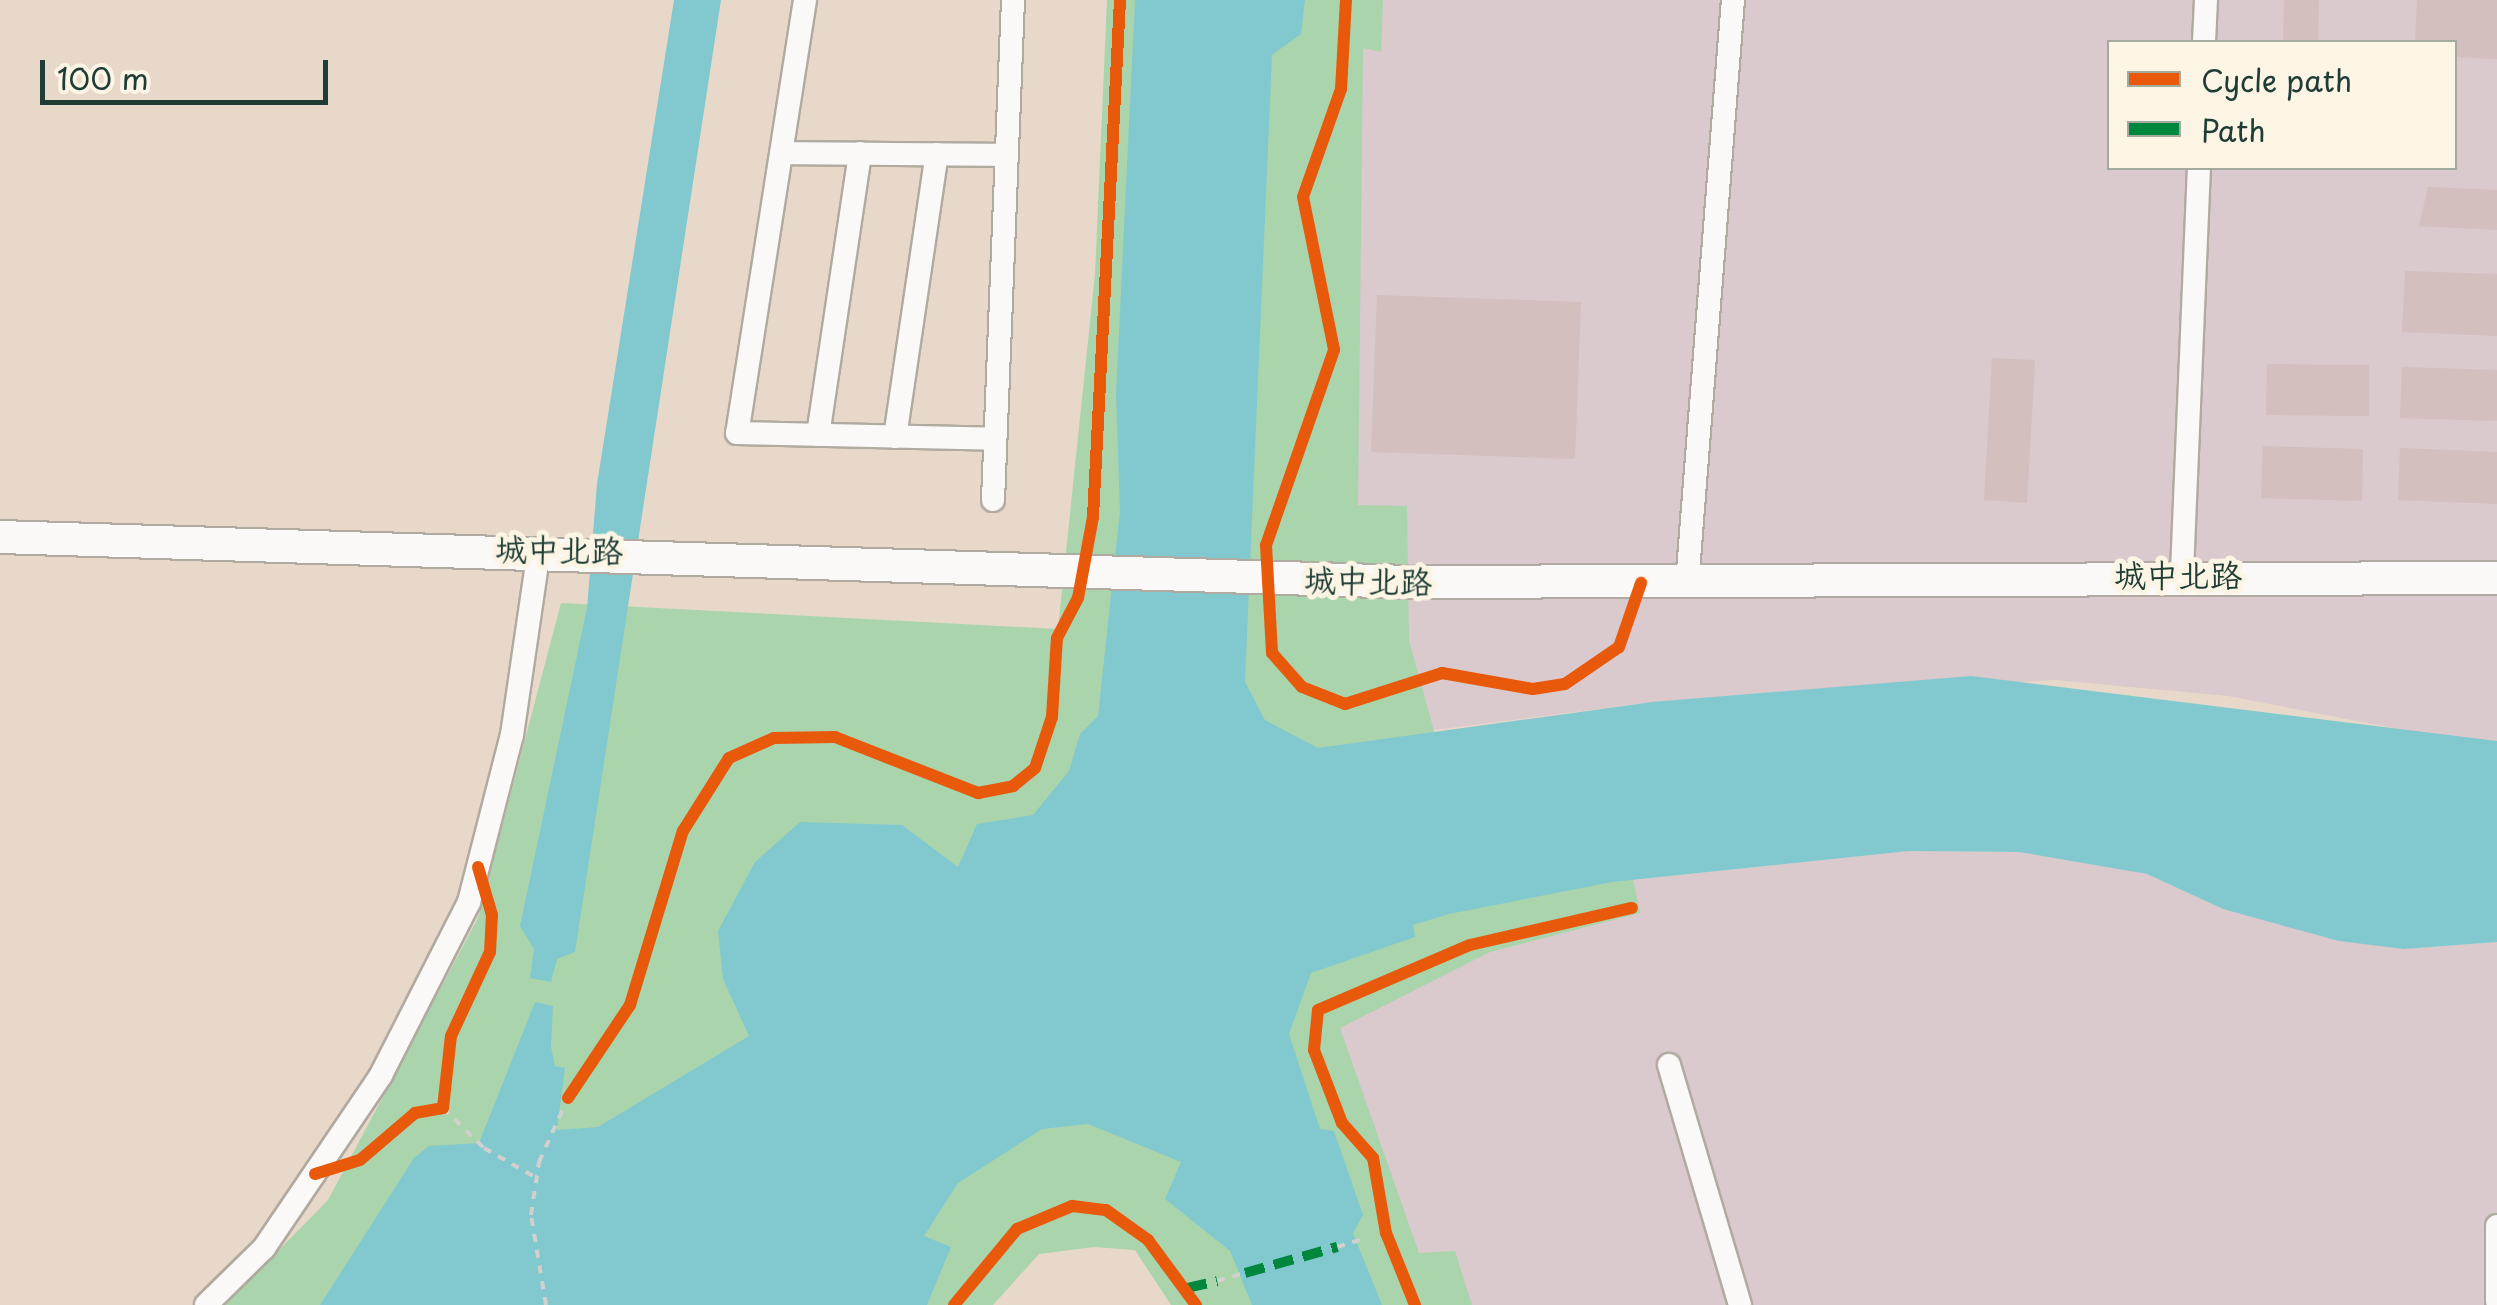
<!DOCTYPE html>
<meta charset="utf-8">
<style>
body{margin:0}
#map{position:relative;width:2497px;height:1305px;overflow:hidden;background:#e7d8c9;font-family:"Playpen Sans","LXGW WenKai TC",sans-serif}
div>[style]{position:absolute}
.industrial>*{inset:0;background:#dac9cd}
.green>*{inset:0;background:#aad4ac}
.water>*{inset:0;background:#82c9cf}
.building>*{inset:0;background:#d2bfbe}
.path>*{height:4px;margin-top:-2px;transform-origin:0;background:repeating-linear-gradient(90deg,#d2d0cc 0 8px,transparent 0 16px)}
.roads{filter:drop-shadow(2px 0 #b1aaa0) drop-shadow(-2px 0 #b1aaa0) drop-shadow(0 2px #b1aaa0) drop-shadow(0 -2px #b1aaa0)}
.street>*{height:22px;margin:-11px;padding:0 11px;transform-origin:11px;border-radius:11px;background:#fbf9f7}
.secondary>*{height:32px;margin:-16px;padding:0 16px;transform-origin:16px;border-radius:16px;background:#fbf9f7}
.quiet>*{height:10px;margin-top:-5px;transform-origin:0;background:repeating-linear-gradient(90deg,#00873e 0 20px,transparent 0 30px)}
.cycleway>*{height:12px;margin:-6px;padding:0 6px;transform-origin:6px;border-radius:6px;background:#e8590c}
span{translate:-50% -50%;white-space:nowrap;text-align:center;line-height:1.15;-webkit-text-stroke:10px #fcf5e5;paint-order:stroke}
.street-label{font-size:32px;color:#1f3d34}
.legend{position:absolute;left:2107px;top:40px;width:350px;height:130px;box-sizing:border-box;background:#fcf5e5;border:2px solid #a4ab9e;margin:0;padding:12px 18px;list-style:none;font-size:30px;color:#1f3d34}
.legend li{display:flex;align-items:center;gap:20px;height:50px}
.legend b{width:50px;border:2px solid #a4ab9e}
.scale{position:absolute;left:40px;top:60px;width:288px;height:45px;box-sizing:border-box;border:5px solid #1f3d34;border-top:0;padding-left:12px;font-size:30px;line-height:35px;white-space:nowrap;color:#1f3d34;-webkit-text-stroke:8px #fcf5e5;paint-order:stroke}
</style>
<div id="map">
<div class="industrial">
<i style="clip-path:polygon(evenodd,1305px 0,2497px 0,2497px 748px,2228px 696px,2055px 680px,1652px 702px,1363px 739px,1305px 0,2110px 42px,2454px 42px,2454px 168px,2110px 168px,2110px 42px)"></i>
<i style="clip-path:polygon(1909px 851px,2019px 852px,2147px 874px,2223px 909px,2404px 949px,2497px 942px,2497px 1305px,1382px 1305px,1296px 1006px,1612px 882px)"></i>
</div>
<div class="green">
<i style="clip-path:polygon(1107px 0,1383px 0,1381px 52px,1363px 48px,1358px 505px,1407px 506px,1409px 640px,1435px 735px,1599px 710px,1640px 913px,1490px 952px,1340px 1028px,1419px 1253px,1455px 1251px,1472px 1305px,1171px 1305px,1135px 1250px,1094px 1247px,1039px 1254px,993px 1305px,225px 1305px,328px 1200px,478px 918px,561px 603px,1058px 629px,1095px 274px)"></i>
</div>
<div class="water">
<i style="clip-path:polygon(674px 0,721px 0,575px 952px,557px 959px,551px 982px,530px 978px,534px 949px,520px 926px,587px 608px,597px 484px)"></i>
<i style="clip-path:polygon(1135px 0,1305px 0,1301px 34px,1272px 55px,1245px 682px,1265px 720px,1318px 748px,1652px 702px,1971px 676px,2497px 741px,2497px 942px,2404px 949px,2339px 941px,2223px 909px,2147px 874px,2019px 852px,1909px 851px,1612px 882px,1449px 914px,1413px 925px,1415px 937px,1311px 973px,1289px 1034px,1320px 1129px,1334px 1131px,1363px 1215px,1353px 1233px,1382px 1305px,1252px 1305px,1230px 1251px,1165px 1199px,1181px 1162px,1088px 1124px,1042px 1129px,958px 1183px,924px 1236px,951px 1247px,927px 1305px,320px 1305px,414px 1158px,429px 1146px,479px 1143px,535px 1002px,553px 1006px,551px 1047px,555px 1066px,565px 1068px,557px 1130px,598px 1127px,749px 1036px,723px 979px,718px 931px,755px 862px,800px 822px,902px 825px,958px 867px,977px 824px,1033px 815px,1069px 771px,1080px 734px,1098px 716px,1120px 511px,1116px 394px)"></i>
</div>
<div class="building">
<i style="clip-path:polygon(2284px 0,2319px 0,2318px 42px,2283px 42px)"></i>
<i style="clip-path:polygon(2417px 0,2497px 0,2497px 59px,2454px 57px,2454px 42px,2415px 42px)"></i>
<i style="clip-path:polygon(2428px 187px,2497px 190px,2497px 230px,2419px 226px)"></i>
<i style="clip-path:polygon(2405px 271px,2497px 274px,2497px 336px,2402px 332px)"></i>
<i style="clip-path:polygon(1377px 295px,1581px 302px,1575px 459px,1371px 452px)"></i>
<i style="clip-path:polygon(1992px 358px,2035px 360px,2027px 503px,1984px 500px)"></i>
<i style="clip-path:polygon(2267px 364px,2369px 365px,2369px 416px,2266px 415px)"></i>
<i style="clip-path:polygon(2402px 367px,2497px 370px,2497px 421px,2400px 418px)"></i>
<i style="clip-path:polygon(2263px 446px,2363px 449px,2362px 501px,2261px 498px)"></i>
<i style="clip-path:polygon(2400px 448px,2497px 452px,2497px 504px,2398px 500px)"></i>
</div>
<div class="path">
<i style="left:443px;top:1108px;width:57px;rotate:44.3deg"></i>
<i style="left:484px;top:1148px;width:59px;rotate:29.6deg"></i>
<i style="left:1337px;top:1247px;width:31px;rotate:-17deg"></i>
<i style="left:1217px;top:1281px;width:29px;rotate:-16deg"></i>
<i style="left:546px;top:1305px;width:91px;rotate:-99.5deg"></i>
<i style="left:531px;top:1215px;width:54px;rotate:-81.4deg"></i>
<i style="left:539px;top:1162px;width:70px;rotate:-65.6deg"></i>
</div>
<div class="roads">
<div class="street">
<i style="left:805px;top:0;width:438px;rotate:98.9deg"></i>
<i style="left:737px;top:433px;width:258px;rotate:1.3deg"></i>
<i style="left:2204px;top:42px;width:42px;rotate:-87.3deg"></i>
<i style="left:782px;top:153px;width:224px;rotate:0.5deg"></i>
<i style="left:818px;top:435px;width:285px;rotate:-81.5deg"></i>
<i style="left:895px;top:437px;width:286px;rotate:-81.6deg"></i>
<i style="left:993px;top:500px;width:500px;rotate:-87.71deg"></i>
<i style="left:2182px;top:572px;width:404px;rotate:-87.6deg"></i>
<i style="left:1687px;top:584px;width:586px;rotate:-85.5deg"></i>
<i style="left:1669px;top:1065px;width:250px;rotate:73.5deg"></i>
<i style="left:2497px;top:1226px;width:75px;rotate:90deg"></i>
<i style="left:206px;top:1305px;width:81px;rotate:-44.5deg"></i>
<i style="left:264px;top:1248px;width:209px;rotate:-55.9deg"></i>
<i style="left:381px;top:1075px;width:194px;rotate:-63deg"></i>
<i style="left:469px;top:902px;width:172px;rotate:-75.6deg"></i>
<i style="left:512px;top:735px;width:188px;rotate:-81.7deg"></i>
</div>
<div class="secondary">
<i style="left:0;top:537px;width:1409px;rotate:1.83deg"></i>
<i style="left:1408px;top:582px;width:1089px;rotate:-0.21deg"></i>
</div>
</div>
<div class="quiet">
<i style="left:1245px;top:1273px;width:96px;rotate:-15.8deg"></i>
<i style="left:1187px;top:1288px;width:31px;rotate:-13deg"></i>
</div>
<div class="cycleway">
<i style="left:1346px;top:0;width:89px;rotate:93.2deg"></i>
<i style="left:1341px;top:89px;width:114px;rotate:109.4deg"></i>
<i style="left:1303px;top:197px;width:156px;rotate:78.5deg"></i>
<i style="left:1334px;top:350px;width:207px;rotate:109.2deg"></i>
<i style="left:1266px;top:545px;width:108px;rotate:86.8deg"></i>
<i style="left:1272px;top:653px;width:45px;rotate:48.6deg"></i>
<i style="left:1302px;top:687px;width:46px;rotate:21.6deg"></i>
<i style="left:1345px;top:704px;width:102px;rotate:-17.7deg"></i>
<i style="left:1442px;top:673px;width:92px;rotate:10deg"></i>
<i style="left:1533px;top:689px;width:32px;rotate:-9deg"></i>
<i style="left:1565px;top:684px;width:65px;rotate:-34.4deg"></i>
<i style="left:1619px;top:647px;width:68px;rotate:-71deg"></i>
<i style="left:568px;top:1098px;width:112px;rotate:-56.3deg"></i>
<i style="left:630px;top:1005px;width:182px;rotate:-73.1deg"></i>
<i style="left:683px;top:831px;width:86px;rotate:-57.8deg"></i>
<i style="left:729px;top:758px;width:49px;rotate:-24deg"></i>
<i style="left:774px;top:738px;width:61px;rotate:-0.9deg"></i>
<i style="left:835px;top:737px;width:154px;rotate:21.4deg"></i>
<i style="left:978px;top:793px;width:36px;rotate:-11deg"></i>
<i style="left:1013px;top:786px;width:28px;rotate:-39deg"></i>
<i style="left:1035px;top:768px;width:54px;rotate:-71.6deg"></i>
<i style="left:1052px;top:717px;width:79px;rotate:-86.4deg"></i>
<i style="left:1057px;top:638px;width:45px;rotate:-62.3deg"></i>
<i style="left:1078px;top:598px;width:82px;rotate:-79.5deg"></i>
<i style="left:1093px;top:517px;width:518px;rotate:-87.01deg"></i>
<i style="left:315px;top:1174px;width:47px;rotate:-17.3deg"></i>
<i style="left:360px;top:1160px;width:72px;rotate:-40.5deg"></i>
<i style="left:415px;top:1113px;width:28px;rotate:-10deg"></i>
<i style="left:443px;top:1108px;width:72px;rotate:-83.7deg"></i>
<i style="left:451px;top:1036px;width:93px;rotate:-65.1deg"></i>
<i style="left:490px;top:952px;width:37px;rotate:-87deg"></i>
<i style="left:492px;top:915px;width:50px;rotate:-106.3deg"></i>
<i style="left:954px;top:1305px;width:99px;rotate:-50.3deg"></i>
<i style="left:1017px;top:1229px;width:60px;rotate:-22.7deg"></i>
<i style="left:1072px;top:1206px;width:34px;rotate:7deg"></i>
<i style="left:1106px;top:1210px;width:52px;rotate:35.5deg"></i>
<i style="left:1148px;top:1240px;width:81px;rotate:53.6deg"></i>
<i style="left:1415px;top:1305px;width:78px;rotate:-111.9deg"></i>
<i style="left:1386px;top:1233px;width:76px;rotate:-99.8deg"></i>
<i style="left:1373px;top:1158px;width:47px;rotate:-131.5deg"></i>
<i style="left:1342px;top:1123px;width:78px;rotate:-111deg"></i>
<i style="left:1314px;top:1050px;width:40px;rotate:-84.3deg"></i>
<i style="left:1318px;top:1010px;width:165px;rotate:-23.2deg"></i>
<i style="left:1470px;top:945px;width:166px;rotate:-12.9deg"></i>
</div>
<div class="street-label">
<span style="left:559px;top:549px;rotate:1deg">城中北路</span>
<span style="left:2178px;top:574px">城中北路</span>
<span style="left:1368px;top:580px;rotate:1deg">城中北路</span>
</div>
<ul class="legend">
<li><b style="height:12px;background:#e8590c"></b>Cycle path</li>
<li><b style="height:12px;background:#00873e"></b>Path</li>
</ul>
<div class="scale">100 m</div>
</div>
